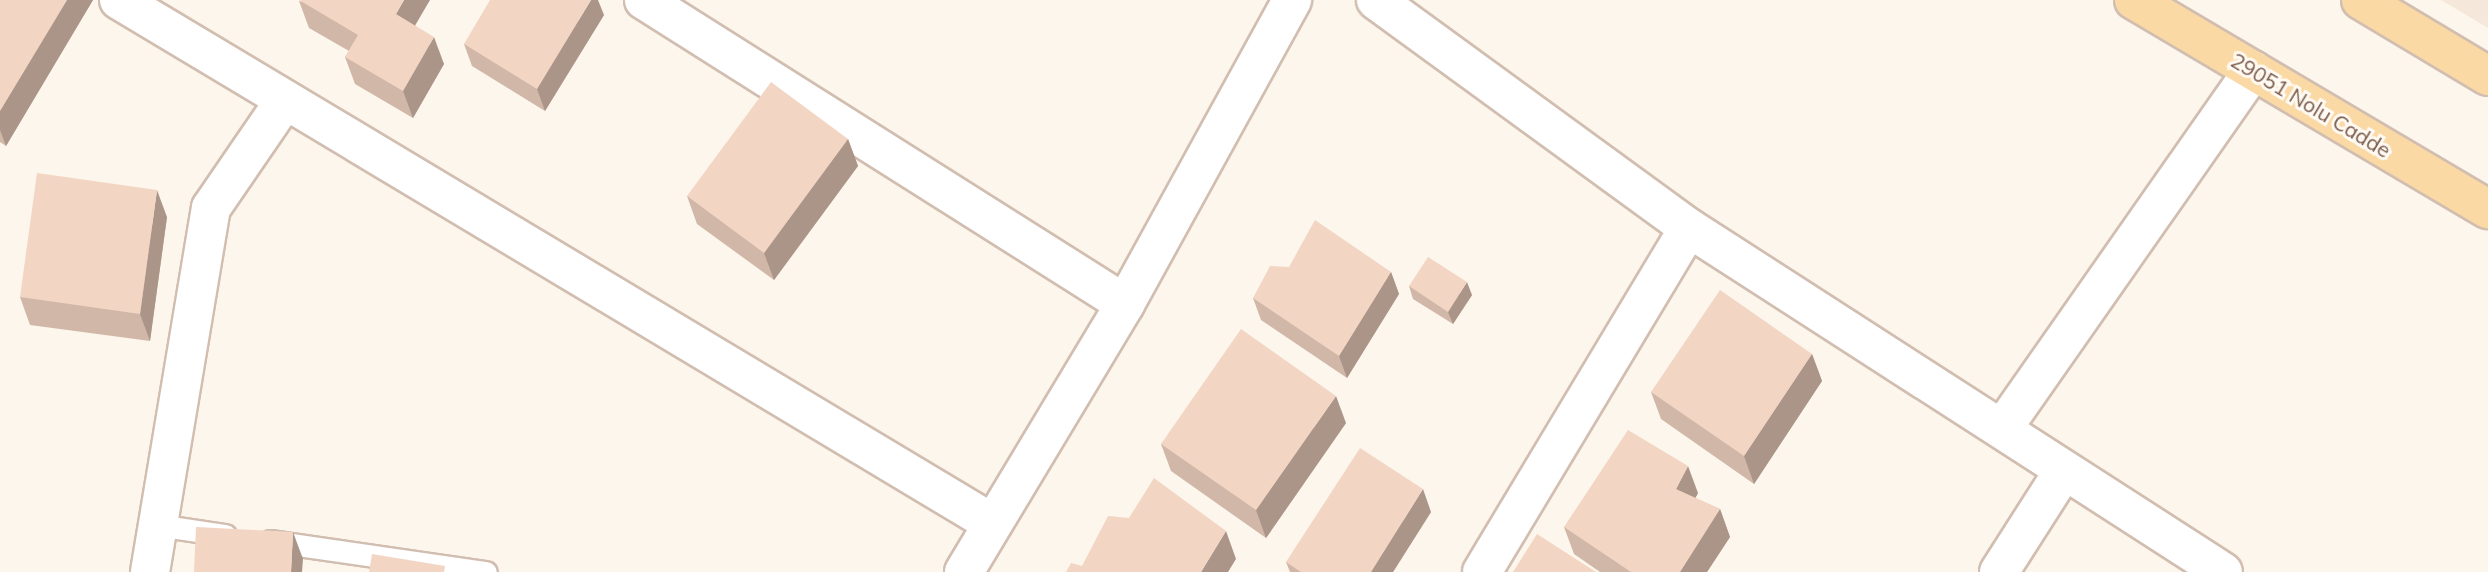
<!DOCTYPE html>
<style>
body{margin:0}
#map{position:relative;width:2488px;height:572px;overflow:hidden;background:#fdf6ec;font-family:Mulish,sans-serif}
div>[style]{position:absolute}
.residential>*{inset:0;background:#f5e8da}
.roads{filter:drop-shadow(2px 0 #d1beb0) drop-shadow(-2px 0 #d1beb0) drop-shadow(0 2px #d1beb0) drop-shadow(0 -2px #d1beb0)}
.lane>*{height:21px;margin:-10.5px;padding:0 10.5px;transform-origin:10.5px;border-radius:10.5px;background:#fff}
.street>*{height:38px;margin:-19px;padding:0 19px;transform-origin:19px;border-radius:19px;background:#fff}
.secondary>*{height:38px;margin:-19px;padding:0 19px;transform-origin:19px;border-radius:19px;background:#fff}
.primary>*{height:38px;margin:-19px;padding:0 19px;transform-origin:19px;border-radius:19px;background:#fbd9a5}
.wall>*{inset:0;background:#d1b7a8}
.shaded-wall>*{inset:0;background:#aa9588}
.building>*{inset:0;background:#f3d5c3}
span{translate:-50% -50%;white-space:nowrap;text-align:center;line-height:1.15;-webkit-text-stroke:6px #fffaf3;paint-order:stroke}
.street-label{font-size:21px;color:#7a5c4d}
</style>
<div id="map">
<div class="residential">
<i style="clip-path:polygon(2441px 0,2488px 0,2488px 28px)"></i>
</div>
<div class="roads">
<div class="lane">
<i style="left:157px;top:525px;width:69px;rotate:8.4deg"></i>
<i style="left:270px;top:541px;width:218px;rotate:8.2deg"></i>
</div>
<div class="street">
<i style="left:119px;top:0;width:1018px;rotate:30.93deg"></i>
<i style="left:644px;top:0;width:569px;rotate:32.29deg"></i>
<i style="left:1376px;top:0;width:387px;rotate:36.1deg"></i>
<i style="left:1689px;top:228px;width:635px;rotate:32.79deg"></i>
<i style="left:2002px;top:429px;width:438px;rotate:-55deg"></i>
<i style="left:150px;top:572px;width:369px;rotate:-80.5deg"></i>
<i style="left:211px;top:208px;width:131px;rotate:-55.6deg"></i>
<i style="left:1482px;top:572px;width:401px;rotate:-59deg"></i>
<i style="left:1999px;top:572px;width:119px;rotate:-57.4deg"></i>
</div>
<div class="secondary">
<i style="left:964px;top:572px;width:313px;rotate:-59deg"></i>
<i style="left:1125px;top:304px;width:347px;rotate:-61.2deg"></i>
</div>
<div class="primary">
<i style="left:2134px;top:0;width:411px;rotate:30.6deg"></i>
<i style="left:2361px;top:0;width:148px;rotate:30.9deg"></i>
</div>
</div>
<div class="wall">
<i style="clip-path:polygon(0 0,93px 0,6px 146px,0 142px)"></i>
<i style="clip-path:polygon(299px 1px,415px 25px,444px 64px,413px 118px,355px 84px,345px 57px,349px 51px,309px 28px)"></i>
<i style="clip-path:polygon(604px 15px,545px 111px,472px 66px,464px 44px)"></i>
<i style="clip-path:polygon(848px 139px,858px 166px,774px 280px,697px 224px,687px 196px)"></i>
<i style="clip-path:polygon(167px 217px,150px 341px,30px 325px,20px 297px)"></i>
<i style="clip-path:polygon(1391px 272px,1399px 294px,1347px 378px,1261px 320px,1253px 298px)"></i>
<i style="clip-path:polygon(1409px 286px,1472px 295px,1453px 324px,1413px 299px)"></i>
<i style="clip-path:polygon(1812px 354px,1822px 381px,1754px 484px,1661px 419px,1651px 392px)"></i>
<i style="clip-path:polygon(1346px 423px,1266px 538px,1171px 471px,1161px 444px)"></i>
<i style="clip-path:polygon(1698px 493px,1695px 498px,1720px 509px,1730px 537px,1707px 572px,1600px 572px,1574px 554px,1564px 527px)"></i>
<i style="clip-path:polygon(1431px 512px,1393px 572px,1290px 572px,1286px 562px)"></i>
</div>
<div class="shaded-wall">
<i style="clip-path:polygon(67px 0,93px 0,6px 146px,0 130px,0 111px)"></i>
<i style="clip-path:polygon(404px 0,430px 0,406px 41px,396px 14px)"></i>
<i style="clip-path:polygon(591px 0,598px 0,604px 15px,545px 111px,537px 89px)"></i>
<i style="clip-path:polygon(434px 37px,444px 64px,413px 118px,403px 91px)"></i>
<i style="clip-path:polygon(848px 139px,858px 166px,774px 280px,764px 253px)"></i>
<i style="clip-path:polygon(157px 190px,167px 217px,150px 341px,140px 314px)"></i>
<i style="clip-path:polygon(1391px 272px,1399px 294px,1347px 378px,1339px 356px)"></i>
<i style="clip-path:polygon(1467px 282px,1472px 295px,1453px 324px,1448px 312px)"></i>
<i style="clip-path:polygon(1812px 354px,1822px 381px,1754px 484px,1744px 456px)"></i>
<i style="clip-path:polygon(1336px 396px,1346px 423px,1266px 538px,1256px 510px)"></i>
<i style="clip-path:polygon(1688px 466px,1698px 493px,1686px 516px,1676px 489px)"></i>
<i style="clip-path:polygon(1423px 489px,1431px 512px,1393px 572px,1371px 572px)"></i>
<i style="clip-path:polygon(1720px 509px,1730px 537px,1707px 572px,1680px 572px)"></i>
<i style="clip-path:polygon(1226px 531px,1236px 559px,1228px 572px,1201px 572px)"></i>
<i style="clip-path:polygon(293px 532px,303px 559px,302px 572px,291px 572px)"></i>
</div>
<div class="building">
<i style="clip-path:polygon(0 0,67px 0,0 111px)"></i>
<i style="clip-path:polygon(299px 0,404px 0,396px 14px,434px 37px,403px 91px,345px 57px,358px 35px)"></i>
<i style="clip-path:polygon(490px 0,591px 0,537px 89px,464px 44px)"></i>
<i style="clip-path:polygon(771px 82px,848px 139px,764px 253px,687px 196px)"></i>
<i style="clip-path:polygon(37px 173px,157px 190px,140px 314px,20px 297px)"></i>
<i style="clip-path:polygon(1315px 220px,1391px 272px,1339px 356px,1253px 298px,1270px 266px,1289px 267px)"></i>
<i style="clip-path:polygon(1428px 257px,1467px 282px,1448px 312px,1409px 286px)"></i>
<i style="clip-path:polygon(1720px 290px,1812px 354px,1744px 456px,1651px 392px)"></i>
<i style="clip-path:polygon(1241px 329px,1336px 396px,1256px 510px,1161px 444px)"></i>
<i style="clip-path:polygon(1628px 430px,1688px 466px,1676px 489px,1720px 509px,1680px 572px,1631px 572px,1564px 527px)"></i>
<i style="clip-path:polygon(1360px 448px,1423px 489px,1371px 572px,1301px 572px,1286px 562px)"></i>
<i style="clip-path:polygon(1154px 478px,1226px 531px,1201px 572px,1066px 572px,1071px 563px,1082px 566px,1108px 516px,1129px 518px)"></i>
<i style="clip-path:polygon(196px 527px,293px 532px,291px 572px,194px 572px)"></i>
<i style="clip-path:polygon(1537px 534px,1596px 572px,1513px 572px)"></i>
<i style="clip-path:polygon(372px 554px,445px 566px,444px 572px,369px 572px)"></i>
</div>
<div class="street-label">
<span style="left:2311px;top:105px;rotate:31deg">29051 Nolu Cadde</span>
</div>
</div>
